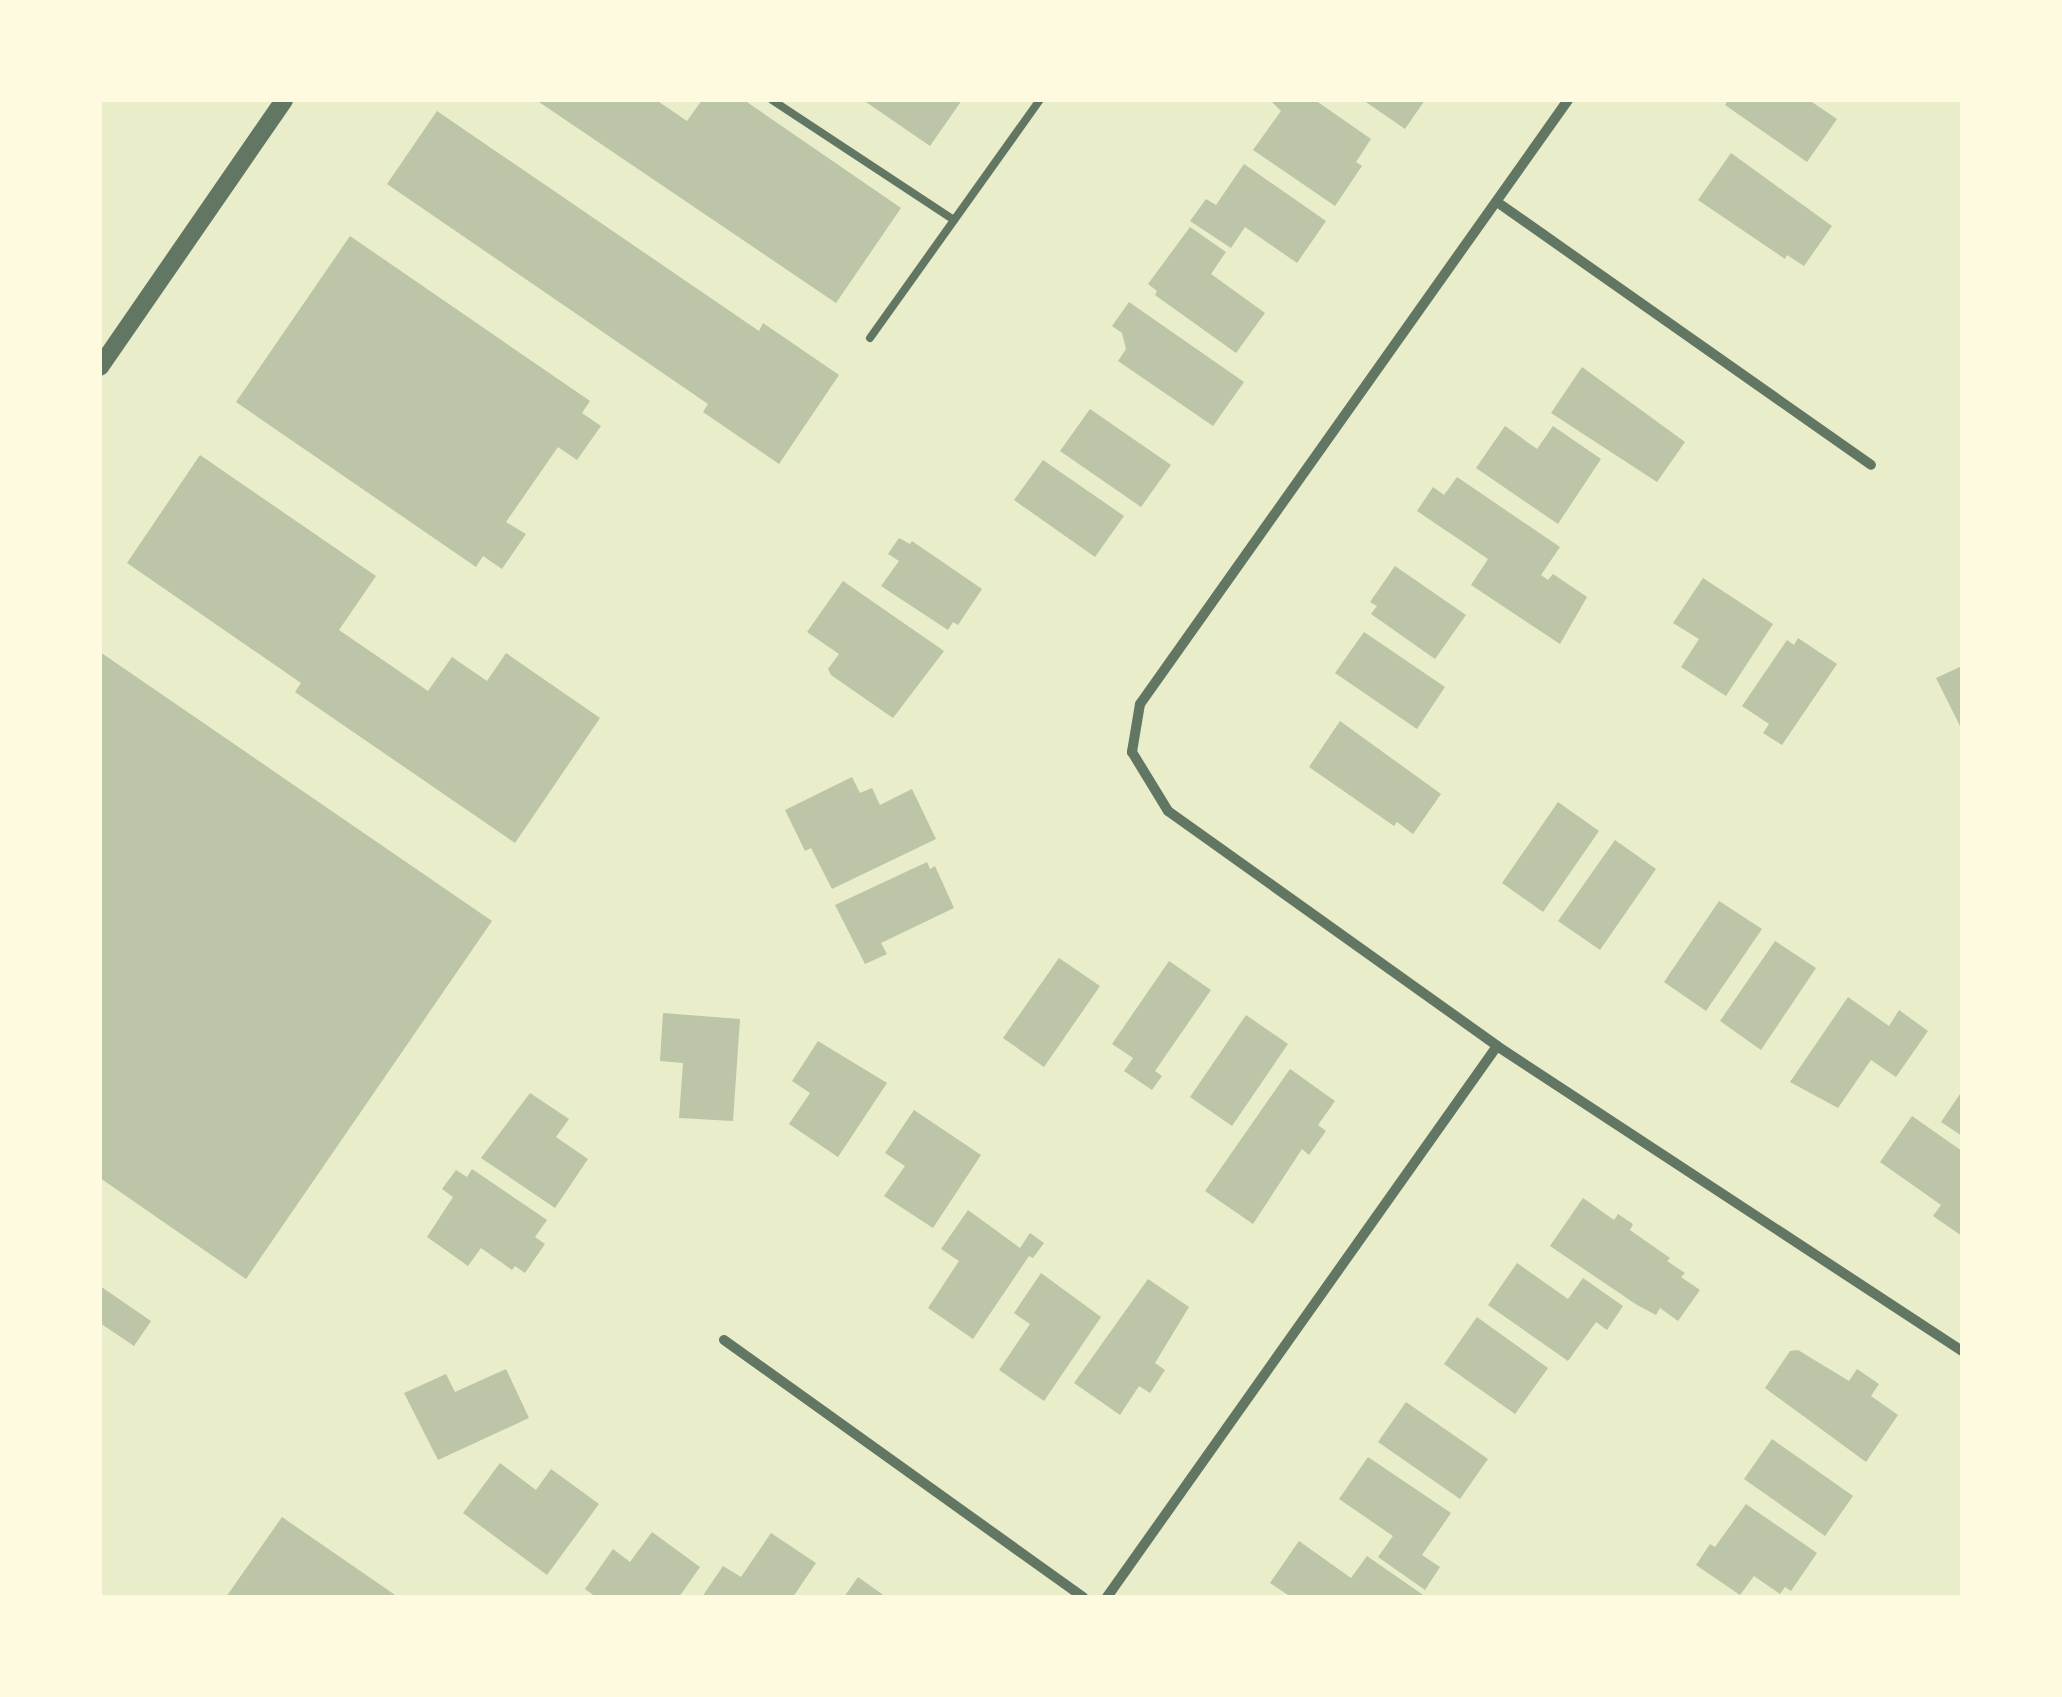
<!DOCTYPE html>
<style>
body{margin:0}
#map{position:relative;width:2062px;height:1697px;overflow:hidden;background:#e9edc9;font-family:"Varela Round",sans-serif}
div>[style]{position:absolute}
.building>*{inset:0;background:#bcc5a7}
.service>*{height:8px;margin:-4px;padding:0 4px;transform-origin:4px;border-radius:4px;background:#617663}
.minor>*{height:10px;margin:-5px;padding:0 5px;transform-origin:5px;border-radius:5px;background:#617663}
.tertiary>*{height:18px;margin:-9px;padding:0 9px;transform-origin:9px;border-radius:9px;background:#617663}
span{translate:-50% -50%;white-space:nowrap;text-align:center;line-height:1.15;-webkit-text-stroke:10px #fefae0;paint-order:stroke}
.frame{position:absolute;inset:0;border:102px solid #fefae0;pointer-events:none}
</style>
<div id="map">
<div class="building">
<i style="clip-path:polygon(536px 100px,656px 100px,687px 121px,702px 100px,744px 100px,901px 208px,836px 303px)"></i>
<i style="clip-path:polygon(863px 100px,962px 100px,930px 146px)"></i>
<i style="clip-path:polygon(1270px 100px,1315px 100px,1371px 139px,1356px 162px,1362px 166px,1335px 206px,1253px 150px,1281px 111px)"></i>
<i style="clip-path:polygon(1363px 100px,1425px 100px,1405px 129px)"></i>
<i style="clip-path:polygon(1728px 100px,1809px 100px,1837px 119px,1807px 162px,1725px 105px)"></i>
<i style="clip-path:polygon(437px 111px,759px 331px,763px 323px,839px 375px,779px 464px,703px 412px,708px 404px,387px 184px)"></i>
<i style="clip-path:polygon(1731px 153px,1832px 226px,1804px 266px,1787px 255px,1785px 259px,1698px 200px)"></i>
<i style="clip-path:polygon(1244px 164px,1326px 221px,1297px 263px,1245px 227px,1231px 248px,1190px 221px,1206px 199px,1216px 205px)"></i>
<i style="clip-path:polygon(1190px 227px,1226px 252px,1211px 274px,1265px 313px,1236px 353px,1155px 295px,1157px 291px,1148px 284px)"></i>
<i style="clip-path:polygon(350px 236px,590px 401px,582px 413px,601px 426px,577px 460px,558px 447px,506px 522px,526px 534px,502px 569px,483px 556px,476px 567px,236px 402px)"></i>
<i style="clip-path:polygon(1129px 302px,1244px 382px,1213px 426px,1118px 361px,1126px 349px,1122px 333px,1112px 326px)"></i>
<i style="clip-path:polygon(1582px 367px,1685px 442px,1657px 482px,1551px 413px)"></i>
<i style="clip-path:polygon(1090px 409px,1171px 465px,1141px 507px,1060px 451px)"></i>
<i style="clip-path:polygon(1505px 426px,1537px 449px,1553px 426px,1601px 459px,1558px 524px,1476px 468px)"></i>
<i style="clip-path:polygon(200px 455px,376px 576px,339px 630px,428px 691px,452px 657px,487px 681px,506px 653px,600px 718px,515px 843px,295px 692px,301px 683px,127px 563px)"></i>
<i style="clip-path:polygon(1043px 460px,1124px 516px,1095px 557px,1014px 500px)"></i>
<i style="clip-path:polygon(1457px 477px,1560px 547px,1541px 575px,1548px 580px,1553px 574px,1587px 597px,1560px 644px,1471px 585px,1488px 559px,1417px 511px,1433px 487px,1444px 495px)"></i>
<i style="clip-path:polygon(899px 538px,910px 544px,912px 541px,982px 589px,958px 625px,953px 622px,948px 630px,881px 586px,899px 561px,888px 554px)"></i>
<i style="clip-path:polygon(1395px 566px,1466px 615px,1435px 659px,1371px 614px,1377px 606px,1370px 602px)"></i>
<i style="clip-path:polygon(1703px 578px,1773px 624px,1726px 696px,1681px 667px,1699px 639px,1673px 623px)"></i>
<i style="clip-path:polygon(843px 581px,944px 651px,893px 718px,831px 675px,828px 669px,839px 654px,807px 632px)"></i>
<i style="clip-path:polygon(1364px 632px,1445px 687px,1417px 729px,1335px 673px)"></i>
<i style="clip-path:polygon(1798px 638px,1837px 664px,1782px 745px,1763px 733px,1769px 724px,1742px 706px,1787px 640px,1794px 645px)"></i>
<i style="clip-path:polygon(100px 652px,492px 921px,246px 1279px,100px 1178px)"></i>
<i style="clip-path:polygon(1962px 666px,1962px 730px,1936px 678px)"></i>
<i style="clip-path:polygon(1340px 721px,1441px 794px,1413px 834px,1397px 822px,1394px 826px,1309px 767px)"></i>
<i style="clip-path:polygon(852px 777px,860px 793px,872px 788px,880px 805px,912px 789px,936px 839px,832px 889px,811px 848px,805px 851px,785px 810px)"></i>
<i style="clip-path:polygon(1558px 802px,1599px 831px,1543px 912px,1502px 883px)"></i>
<i style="clip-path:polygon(1615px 840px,1656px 869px,1600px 950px,1558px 921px)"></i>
<i style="clip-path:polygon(927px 862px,930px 869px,935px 866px,954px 908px,881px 943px,887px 954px,865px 964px,835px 905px)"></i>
<i style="clip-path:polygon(1719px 901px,1762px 929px,1706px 1011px,1664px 982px)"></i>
<i style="clip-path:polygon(1775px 941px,1816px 968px,1761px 1050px,1720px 1021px)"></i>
<i style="clip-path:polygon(1059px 958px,1100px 986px,1044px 1067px,1003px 1038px)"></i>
<i style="clip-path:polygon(1169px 961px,1211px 990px,1155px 1071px,1162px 1076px,1152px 1090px,1124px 1071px,1133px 1058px,1112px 1044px)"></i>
<i style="clip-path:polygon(1848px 997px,1889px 1026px,1899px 1010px,1928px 1031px,1896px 1077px,1871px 1060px,1838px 1108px,1790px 1082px)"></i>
<i style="clip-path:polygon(663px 1013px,740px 1019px,733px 1121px,679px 1118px,683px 1063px,660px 1061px)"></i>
<i style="clip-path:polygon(1246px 1015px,1288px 1044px,1232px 1126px,1190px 1097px)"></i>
<i style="clip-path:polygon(818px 1041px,887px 1083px,838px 1157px,789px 1124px,810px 1093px,792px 1081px)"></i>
<i style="clip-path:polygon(1290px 1069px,1335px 1101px,1318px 1125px,1326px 1131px,1309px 1155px,1302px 1149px,1253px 1224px,1205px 1191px)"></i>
<i style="clip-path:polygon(1962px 1091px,1962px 1136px,1941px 1122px)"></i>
<i style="clip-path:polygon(530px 1093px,569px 1119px,556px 1137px,588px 1159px,555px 1208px,481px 1158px)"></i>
<i style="clip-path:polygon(914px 1110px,981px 1155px,933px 1228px,884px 1196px,905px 1166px,885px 1153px)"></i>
<i style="clip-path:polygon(1912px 1116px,1962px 1151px,1962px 1236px,1933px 1216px,1941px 1205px,1880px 1162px)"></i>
<i style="clip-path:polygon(472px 1169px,547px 1220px,535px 1237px,545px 1244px,525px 1273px,515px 1266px,512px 1270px,481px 1248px,468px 1266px,427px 1237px,453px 1197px,442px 1189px,456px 1170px,467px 1177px)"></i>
<i style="clip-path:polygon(1583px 1198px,1614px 1220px,1618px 1214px,1633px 1224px,1630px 1230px,1670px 1258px,1667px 1261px,1685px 1273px,1681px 1277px,1700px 1290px,1678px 1321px,1660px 1308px,1656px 1315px,1637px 1305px,1550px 1246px)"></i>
<i style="clip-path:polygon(968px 1210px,1020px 1248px,1030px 1233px,1044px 1243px,1033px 1258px,1029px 1256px,973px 1339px,928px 1308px,959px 1261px,941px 1249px)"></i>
<i style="clip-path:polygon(1517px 1263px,1568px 1299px,1583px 1278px,1623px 1306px,1607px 1330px,1596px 1322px,1568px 1361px,1488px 1305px)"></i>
<i style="clip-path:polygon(1041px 1273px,1101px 1317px,1044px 1401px,999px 1370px,1030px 1324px,1014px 1313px)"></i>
<i style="clip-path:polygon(1148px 1279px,1189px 1307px,1155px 1363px,1165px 1370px,1150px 1393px,1139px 1386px,1120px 1415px,1074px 1383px)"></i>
<i style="clip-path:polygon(100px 1286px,151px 1321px,134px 1346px,100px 1323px)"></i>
<i style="clip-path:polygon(1477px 1317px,1548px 1368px,1515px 1414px,1444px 1364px)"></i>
<i style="clip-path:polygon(1798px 1350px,1849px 1381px,1857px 1369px,1879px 1384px,1871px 1396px,1898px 1415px,1866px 1462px,1765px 1388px,1790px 1351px)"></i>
<i style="clip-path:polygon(506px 1369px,529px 1418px,438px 1460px,404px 1393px,446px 1374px,455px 1392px)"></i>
<i style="clip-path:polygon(1406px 1402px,1488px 1459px,1460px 1499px,1378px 1442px)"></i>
<i style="clip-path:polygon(1772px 1439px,1853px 1496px,1825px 1536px,1744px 1479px)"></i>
<i style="clip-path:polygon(1368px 1457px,1451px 1513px,1422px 1555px,1440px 1567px,1425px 1590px,1378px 1557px,1393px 1536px,1339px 1499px)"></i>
<i style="clip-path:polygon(500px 1463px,536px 1490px,551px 1469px,599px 1504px,547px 1575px,463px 1513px)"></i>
<i style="clip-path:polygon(1746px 1504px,1817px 1553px,1791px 1591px,1785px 1587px,1780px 1594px,1754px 1576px,1740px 1595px,1696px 1565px,1710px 1544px,1715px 1547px)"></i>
<i style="clip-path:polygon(282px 1517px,385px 1588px,398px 1597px,226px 1597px)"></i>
<i style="clip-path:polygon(652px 1532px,700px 1567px,679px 1597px,596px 1597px,585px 1589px,613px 1549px,630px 1562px)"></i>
<i style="clip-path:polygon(771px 1533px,816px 1563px,793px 1597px,702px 1597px,723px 1566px,741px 1577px)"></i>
<i style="clip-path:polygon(1299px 1541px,1351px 1578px,1367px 1556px,1426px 1597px,1291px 1597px,1270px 1583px)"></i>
<i style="clip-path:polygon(858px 1577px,886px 1597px,844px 1597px)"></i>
</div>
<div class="service">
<i style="left:772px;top:100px;width:218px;rotate:33.4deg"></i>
<i style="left:870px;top:338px;width:292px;rotate:-54.5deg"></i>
</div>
<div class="minor">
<i style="left:1568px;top:100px;width:740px;rotate:125.32deg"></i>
<i style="left:1140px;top:704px;width:49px;rotate:99.5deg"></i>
<i style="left:1132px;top:752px;width:69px;rotate:58.6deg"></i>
<i style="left:1168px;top:811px;width:404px;rotate:35.5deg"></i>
<i style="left:1497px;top:1046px;width:556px;rotate:33.26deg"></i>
<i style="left:1497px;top:202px;width:457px;rotate:35.1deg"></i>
<i style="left:724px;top:1340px;width:442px;rotate:35.6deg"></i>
<i style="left:1107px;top:1597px;width:675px;rotate:-54.71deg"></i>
</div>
<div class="tertiary">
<i style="left:100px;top:367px;width:324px;rotate:-55.4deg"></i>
</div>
<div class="frame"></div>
</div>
